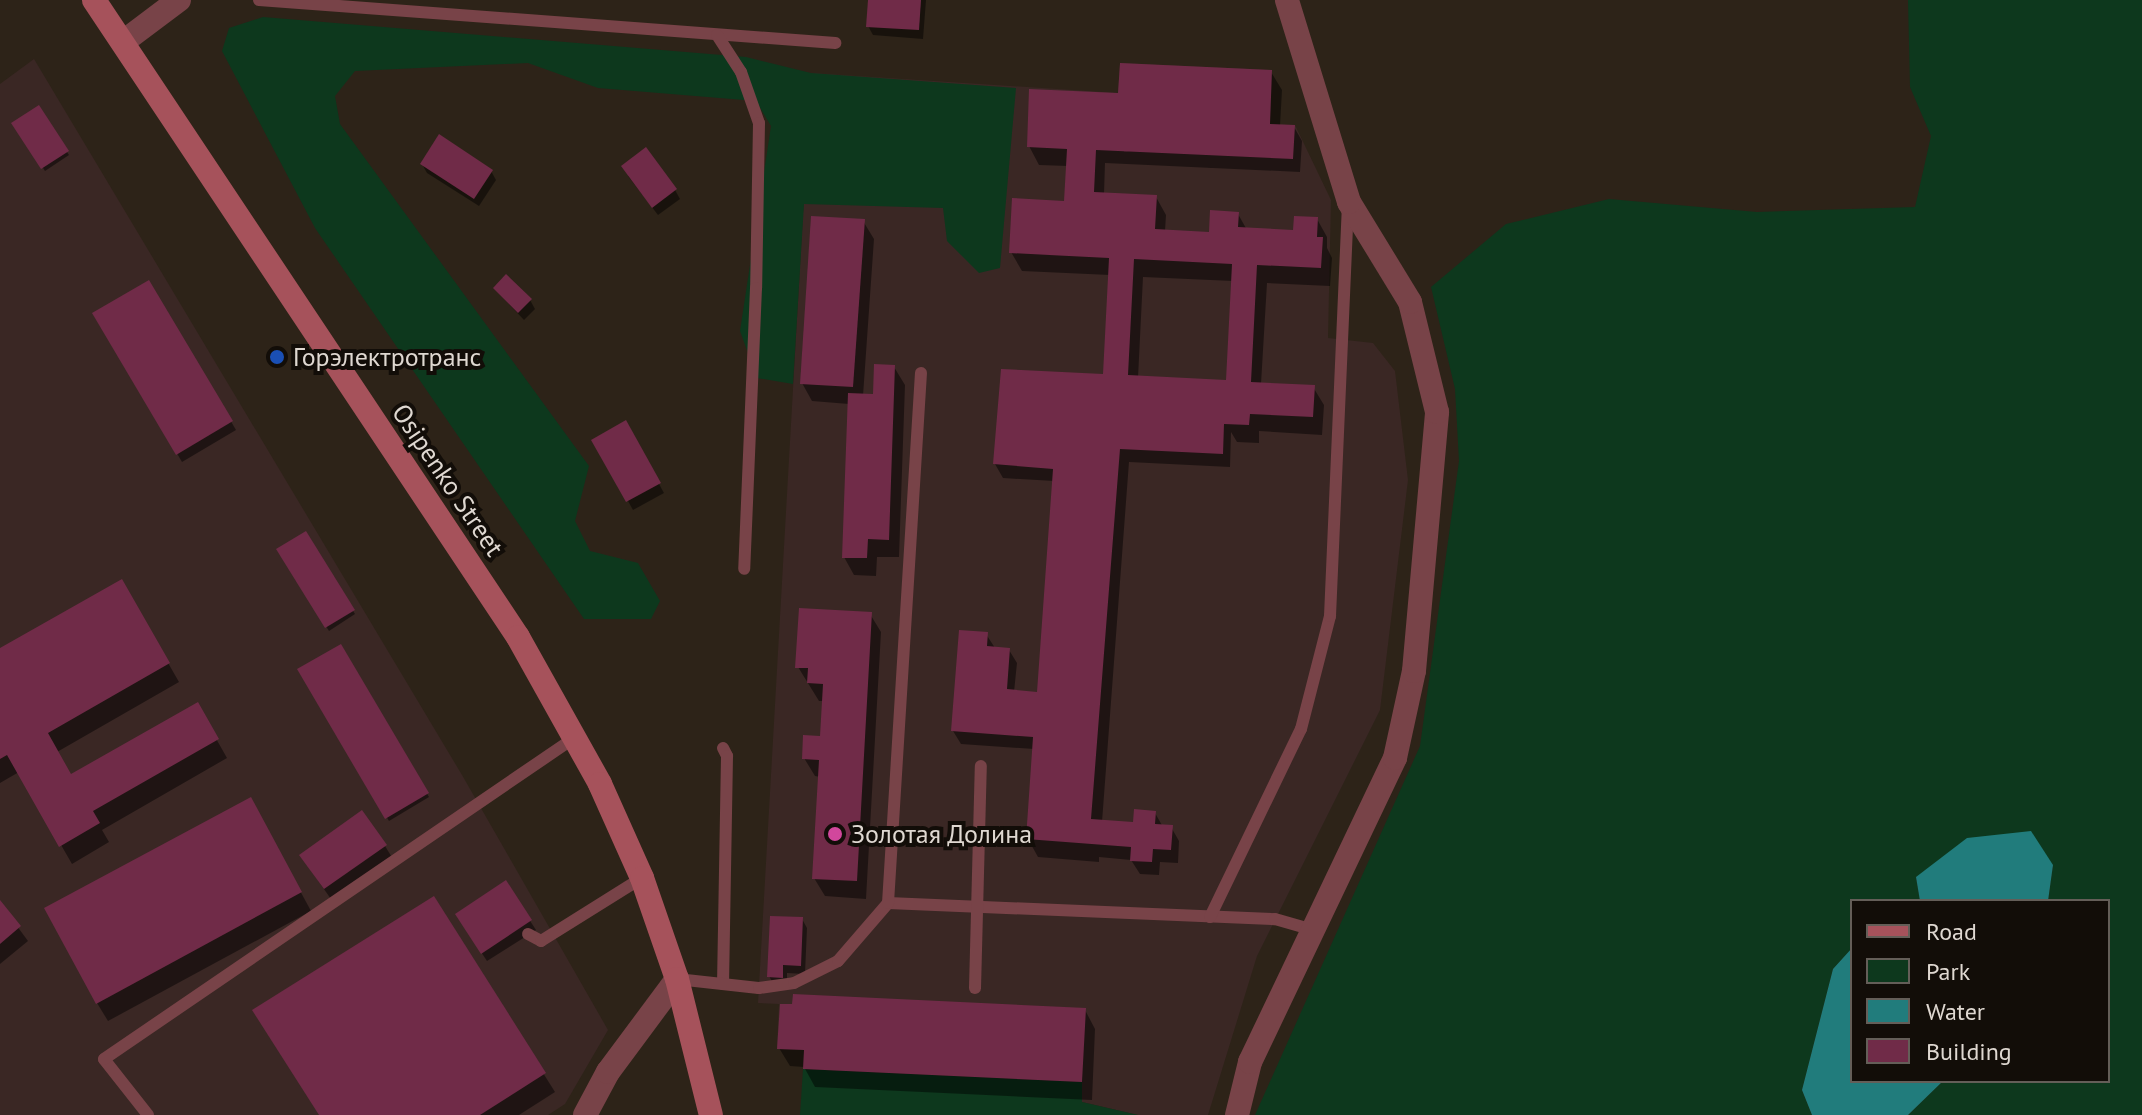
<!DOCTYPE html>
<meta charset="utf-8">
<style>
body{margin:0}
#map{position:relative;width:2142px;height:1115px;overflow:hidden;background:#2d2318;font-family:"PT Sans",sans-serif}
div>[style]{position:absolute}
.industrial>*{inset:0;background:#3a2724}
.green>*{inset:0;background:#0d381d}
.water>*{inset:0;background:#217c7c}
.shadow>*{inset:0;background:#0007}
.building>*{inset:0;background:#702b48}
.service>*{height:12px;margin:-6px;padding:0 6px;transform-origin:6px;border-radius:6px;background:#784348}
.minor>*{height:24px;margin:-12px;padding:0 12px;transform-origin:12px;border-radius:12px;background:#784348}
.secondary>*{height:24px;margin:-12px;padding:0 12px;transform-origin:12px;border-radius:12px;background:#a6525b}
.dots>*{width:22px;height:22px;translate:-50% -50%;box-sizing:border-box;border:4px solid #120d08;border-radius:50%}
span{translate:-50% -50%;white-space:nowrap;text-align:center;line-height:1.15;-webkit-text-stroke:8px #120d08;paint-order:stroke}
.poi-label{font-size:26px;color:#dfd8d1}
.left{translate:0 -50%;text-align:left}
.street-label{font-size:26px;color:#dfd8d1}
.legend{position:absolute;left:1850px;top:899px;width:260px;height:184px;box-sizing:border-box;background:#120d08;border:2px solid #645e58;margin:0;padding:10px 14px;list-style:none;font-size:24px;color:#dfd8d1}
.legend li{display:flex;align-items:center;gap:16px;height:40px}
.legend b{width:40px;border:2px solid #645e58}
</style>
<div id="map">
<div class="industrial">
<i style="clip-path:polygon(34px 59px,462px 775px,608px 1030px,565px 1104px,548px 1115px,0 1115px,0 84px)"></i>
<i style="clip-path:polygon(1120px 63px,1272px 70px,1270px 124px,1295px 125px,1331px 200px,1328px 338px,1373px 343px,1395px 371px,1408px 480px,1380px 710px,1257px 956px,1208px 1115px,1138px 1115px,1082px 1102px,1082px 1082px,803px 1069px,804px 1050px,777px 1049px,779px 1004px,758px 1003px,811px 73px,1118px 93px)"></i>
</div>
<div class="green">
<i style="clip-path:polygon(1908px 0,2142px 0,2142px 1115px,1908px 1115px,1943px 1081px,2108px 1081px,2108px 901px,2048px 901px,2053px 865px,1916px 877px,1920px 901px,1852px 901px,1852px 948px,1833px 969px,1802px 1090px,1812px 1115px,1255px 1115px,1420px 746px,1459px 461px,1455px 389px,1431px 287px,1506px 224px,1609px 199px,1757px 212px,1915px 207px,1931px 136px,1910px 87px)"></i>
<i style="clip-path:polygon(263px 17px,746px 57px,811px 73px,1016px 88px,1000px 268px,979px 273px,947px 241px,943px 208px,804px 204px,793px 384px,757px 378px,740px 331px,771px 126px,756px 101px,598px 88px,528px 63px,355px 71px,335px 96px,340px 124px,589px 466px,575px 521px,590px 551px,638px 563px,660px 601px,651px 619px,584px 619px,315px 228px,222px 51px,229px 28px)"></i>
<i style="clip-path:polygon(803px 1069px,1082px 1082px,1082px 1102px,1138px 1115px,800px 1115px)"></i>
</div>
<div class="water">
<i style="clip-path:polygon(2031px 831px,2053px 865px,2048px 901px,1920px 901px,1916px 877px,1967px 838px)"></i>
<i style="clip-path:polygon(1852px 948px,1852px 1081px,1943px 1081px,1908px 1115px,1812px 1115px,1802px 1090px,1833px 969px)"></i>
</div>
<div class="shadow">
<i style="clip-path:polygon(870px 0,926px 0,923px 39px,873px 35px,868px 26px)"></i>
<i style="clip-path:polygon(evenodd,1271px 72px,1282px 90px,1280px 126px,1294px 127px,1302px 141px,1300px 172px,1105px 163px,1104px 194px,1156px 197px,1166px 215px,1165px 231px,1211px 234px,1238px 214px,1247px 230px,1295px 232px,1317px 219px,1327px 237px,1327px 248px,1332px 258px,1330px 286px,1267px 283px,1261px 384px,1313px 387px,1324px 405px,1322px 435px,1259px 431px,1259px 443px,1237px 442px,1231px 432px,1230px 467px,1129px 462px,1102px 822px,1134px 824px,1155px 813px,1163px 827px,1171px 827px,1179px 841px,1178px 863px,1160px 862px,1159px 875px,1140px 874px,1131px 860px,1099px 857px,1099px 862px,1038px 857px,1028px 839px,1034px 749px,961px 744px,953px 731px,986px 634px,995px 648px,1009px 650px,1017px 663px,1014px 692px,1039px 694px,1054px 481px,1003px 478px,995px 464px,1105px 376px,1110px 275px,1022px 271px,1011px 252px,1066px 203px,1068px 166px,1039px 165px,1029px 146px,1120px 95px,1271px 72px,1143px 277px,1233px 281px,1228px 383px,1138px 378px,1143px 277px)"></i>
<i style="clip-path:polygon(38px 108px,69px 155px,45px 171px,14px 124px)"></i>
<i style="clip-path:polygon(422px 164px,491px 171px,496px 180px,479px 206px,427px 173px)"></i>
<i style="clip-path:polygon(628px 176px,675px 190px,680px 199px,658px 215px)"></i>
<i style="clip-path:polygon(863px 221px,874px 239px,863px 396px,875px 396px,894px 367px,905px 385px,899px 557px,877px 557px,876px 576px,854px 575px,844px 557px,849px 404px,812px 401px,802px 383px)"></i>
<i style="clip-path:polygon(149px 282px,236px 430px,182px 462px,95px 314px)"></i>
<i style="clip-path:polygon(495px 289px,530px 300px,535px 309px,524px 320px)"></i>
<i style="clip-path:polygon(625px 423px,664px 493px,633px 510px,594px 440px)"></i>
<i style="clip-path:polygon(305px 534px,355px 614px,329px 631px,279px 550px)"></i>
<i style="clip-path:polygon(121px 581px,179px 682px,57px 752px,71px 777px,197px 705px,227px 758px,102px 830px,109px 842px,72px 864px,19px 772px,0 783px,0 650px)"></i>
<i style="clip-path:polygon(870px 614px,881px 632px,866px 899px,825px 896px,814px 878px,820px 777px,815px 776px,804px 758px,822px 738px,824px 701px,819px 701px,798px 667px)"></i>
<i style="clip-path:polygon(340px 646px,429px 797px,389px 821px,300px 670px)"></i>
<i style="clip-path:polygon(260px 817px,311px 911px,108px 1021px,97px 1003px)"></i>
<i style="clip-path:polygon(385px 846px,393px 859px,333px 902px,310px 869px)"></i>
<i style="clip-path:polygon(505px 882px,536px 930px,487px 961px,462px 923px)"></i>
<i style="clip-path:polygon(433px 898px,555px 1092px,519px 1115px,320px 1115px)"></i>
<i style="clip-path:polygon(0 903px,28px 941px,0 964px)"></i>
<i style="clip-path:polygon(802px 919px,807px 928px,805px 974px,787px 973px,787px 986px,774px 985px,769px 976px)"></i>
<i style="clip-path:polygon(1085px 1010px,1095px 1029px,1092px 1100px,815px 1087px,804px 1067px,790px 1066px,779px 1048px)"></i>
</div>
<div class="building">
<i style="clip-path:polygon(868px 0,921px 0,919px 30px,866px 27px)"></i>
<i style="clip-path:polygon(evenodd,1120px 63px,1272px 70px,1270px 124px,1295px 125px,1293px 159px,1096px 150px,1094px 192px,1157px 195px,1155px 229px,1209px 232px,1210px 210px,1239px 212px,1238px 227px,1293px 230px,1294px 216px,1318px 217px,1317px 237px,1323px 237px,1321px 268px,1257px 265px,1251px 382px,1315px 385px,1313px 417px,1250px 414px,1249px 425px,1224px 424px,1223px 454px,1120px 449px,1091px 819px,1133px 822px,1134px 809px,1156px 811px,1155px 824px,1173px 825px,1171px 850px,1153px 849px,1152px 862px,1130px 861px,1131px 847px,1026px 839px,1033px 737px,951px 731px,959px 630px,988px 632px,987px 646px,1010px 648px,1007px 689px,1037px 692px,1053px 469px,993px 464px,1001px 369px,1103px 374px,1109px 258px,1009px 253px,1012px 198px,1064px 201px,1067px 149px,1027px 147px,1029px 89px,1118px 93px,1120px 63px,1134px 259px,1232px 264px,1226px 380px,1128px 375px,1134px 259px)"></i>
<i style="clip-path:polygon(39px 105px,69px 151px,41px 169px,11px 123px)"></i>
<i style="clip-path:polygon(439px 134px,493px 170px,474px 199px,420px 164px)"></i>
<i style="clip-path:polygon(646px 147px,677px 189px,652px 208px,621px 166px)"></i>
<i style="clip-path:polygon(811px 216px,865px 219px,853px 387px,800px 384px)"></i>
<i style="clip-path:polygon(506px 274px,532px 299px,518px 313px,493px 288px)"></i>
<i style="clip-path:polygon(149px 280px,233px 421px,176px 455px,92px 313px)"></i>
<i style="clip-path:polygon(874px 364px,895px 365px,889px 540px,868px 539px,867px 558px,842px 558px,848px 393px,873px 394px)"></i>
<i style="clip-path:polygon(626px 420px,661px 483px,626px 502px,591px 440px)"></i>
<i style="clip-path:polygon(306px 531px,355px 610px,325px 628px,276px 549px)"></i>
<i style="clip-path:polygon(122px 579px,170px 663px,48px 733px,71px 774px,198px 702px,219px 739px,93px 811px,100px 823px,59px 847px,7px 755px,0 759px,0 648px)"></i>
<i style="clip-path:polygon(799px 608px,872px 612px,857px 881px,812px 879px,819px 760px,802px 759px,803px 735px,820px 736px,823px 684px,807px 683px,808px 668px,795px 668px)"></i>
<i style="clip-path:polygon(341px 644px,429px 793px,385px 819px,297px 669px)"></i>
<i style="clip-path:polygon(251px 797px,302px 892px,96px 1004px,44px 908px)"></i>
<i style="clip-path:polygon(362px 810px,387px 845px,324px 889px,299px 855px)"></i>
<i style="clip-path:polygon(506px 880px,532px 920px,481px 954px,455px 914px)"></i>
<i style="clip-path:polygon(434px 896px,546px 1073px,480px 1115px,319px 1115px,252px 1010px)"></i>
<i style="clip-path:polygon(0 900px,21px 926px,0 944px)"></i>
<i style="clip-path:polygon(770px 916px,803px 917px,801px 966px,783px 965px,783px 978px,767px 977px)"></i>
<i style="clip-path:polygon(793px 994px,1086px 1008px,1082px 1082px,803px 1069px,804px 1050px,777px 1049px,780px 1004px,792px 1004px)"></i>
</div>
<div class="service">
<i style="left:259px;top:0;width:578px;rotate:4.27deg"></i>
<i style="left:717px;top:35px;width:44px;rotate:57deg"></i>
<i style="left:741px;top:72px;width:54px;rotate:70.6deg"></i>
<i style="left:759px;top:123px;width:165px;rotate:91deg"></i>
<i style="left:756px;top:288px;width:281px;rotate:92.4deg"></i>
<i style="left:723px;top:748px;width:9px;rotate:63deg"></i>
<i style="left:727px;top:756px;width:228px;rotate:91deg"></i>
<i style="left:888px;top:903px;width:387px;rotate:2.4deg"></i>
<i style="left:1275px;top:919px;width:40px;rotate:16deg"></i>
<i style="left:1210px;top:917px;width:209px;rotate:-64.2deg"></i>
<i style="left:1301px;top:729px;width:117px;rotate:-75.6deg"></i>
<i style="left:1330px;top:616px;width:407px;rotate:-87.5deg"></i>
<i style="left:528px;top:934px;width:15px;rotate:28deg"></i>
<i style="left:541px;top:941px;width:119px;rotate:-32deg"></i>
<i style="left:677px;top:979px;width:82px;rotate:6.3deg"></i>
<i style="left:759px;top:988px;width:35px;rotate:-8deg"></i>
<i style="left:794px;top:983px;width:49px;rotate:-26.6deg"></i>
<i style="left:838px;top:961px;width:77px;rotate:-49.2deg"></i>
<i style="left:888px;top:903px;width:531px;rotate:-86.44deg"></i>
<i style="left:975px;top:988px;width:222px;rotate:-88.5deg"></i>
<i style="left:148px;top:1115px;width:71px;rotate:-128.2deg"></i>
<i style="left:104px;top:1059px;width:569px;rotate:-34.33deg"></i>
</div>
<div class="minor">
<i style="left:123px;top:42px;width:70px;rotate:-36.9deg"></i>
<i style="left:585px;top:1115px;width:49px;rotate:-61.9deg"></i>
<i style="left:608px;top:1072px;width:116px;rotate:-53.4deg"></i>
<i style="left:1237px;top:1115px;width:55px;rotate:-76.2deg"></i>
<i style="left:1250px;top:1062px;width:337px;rotate:-64.5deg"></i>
<i style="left:1395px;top:758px;width:89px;rotate:-77.7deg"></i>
<i style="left:1414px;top:671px;width:260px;rotate:-84.9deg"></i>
<i style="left:1437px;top:412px;width:113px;rotate:-103.8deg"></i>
<i style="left:1410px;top:302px;width:117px;rotate:-121.4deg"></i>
<i style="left:1349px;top:202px;width:211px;rotate:-107.1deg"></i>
</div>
<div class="secondary">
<i style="left:94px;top:0;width:765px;rotate:56.35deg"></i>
<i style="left:518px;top:637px;width:168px;rotate:60.8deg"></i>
<i style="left:600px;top:784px;width:103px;rotate:65.9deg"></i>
<i style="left:642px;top:878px;width:107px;rotate:70.9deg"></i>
<i style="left:677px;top:979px;width:140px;rotate:76deg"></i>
</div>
<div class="dots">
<i style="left:277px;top:357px;background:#1a4fb4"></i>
<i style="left:835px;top:834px;background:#d1479c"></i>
</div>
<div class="poi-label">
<span class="left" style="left:293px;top:357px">Горэлектротранс</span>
<span class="left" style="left:851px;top:834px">Золотая Долина</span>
</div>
<div class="street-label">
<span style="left:448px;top:480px;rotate:56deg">Osipenko Street</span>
</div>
<ul class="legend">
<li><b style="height:10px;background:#a6525b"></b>Road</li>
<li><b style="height:22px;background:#0d381d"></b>Park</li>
<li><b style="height:22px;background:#217c7c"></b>Water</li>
<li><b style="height:22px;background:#702b48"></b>Building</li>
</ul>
</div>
